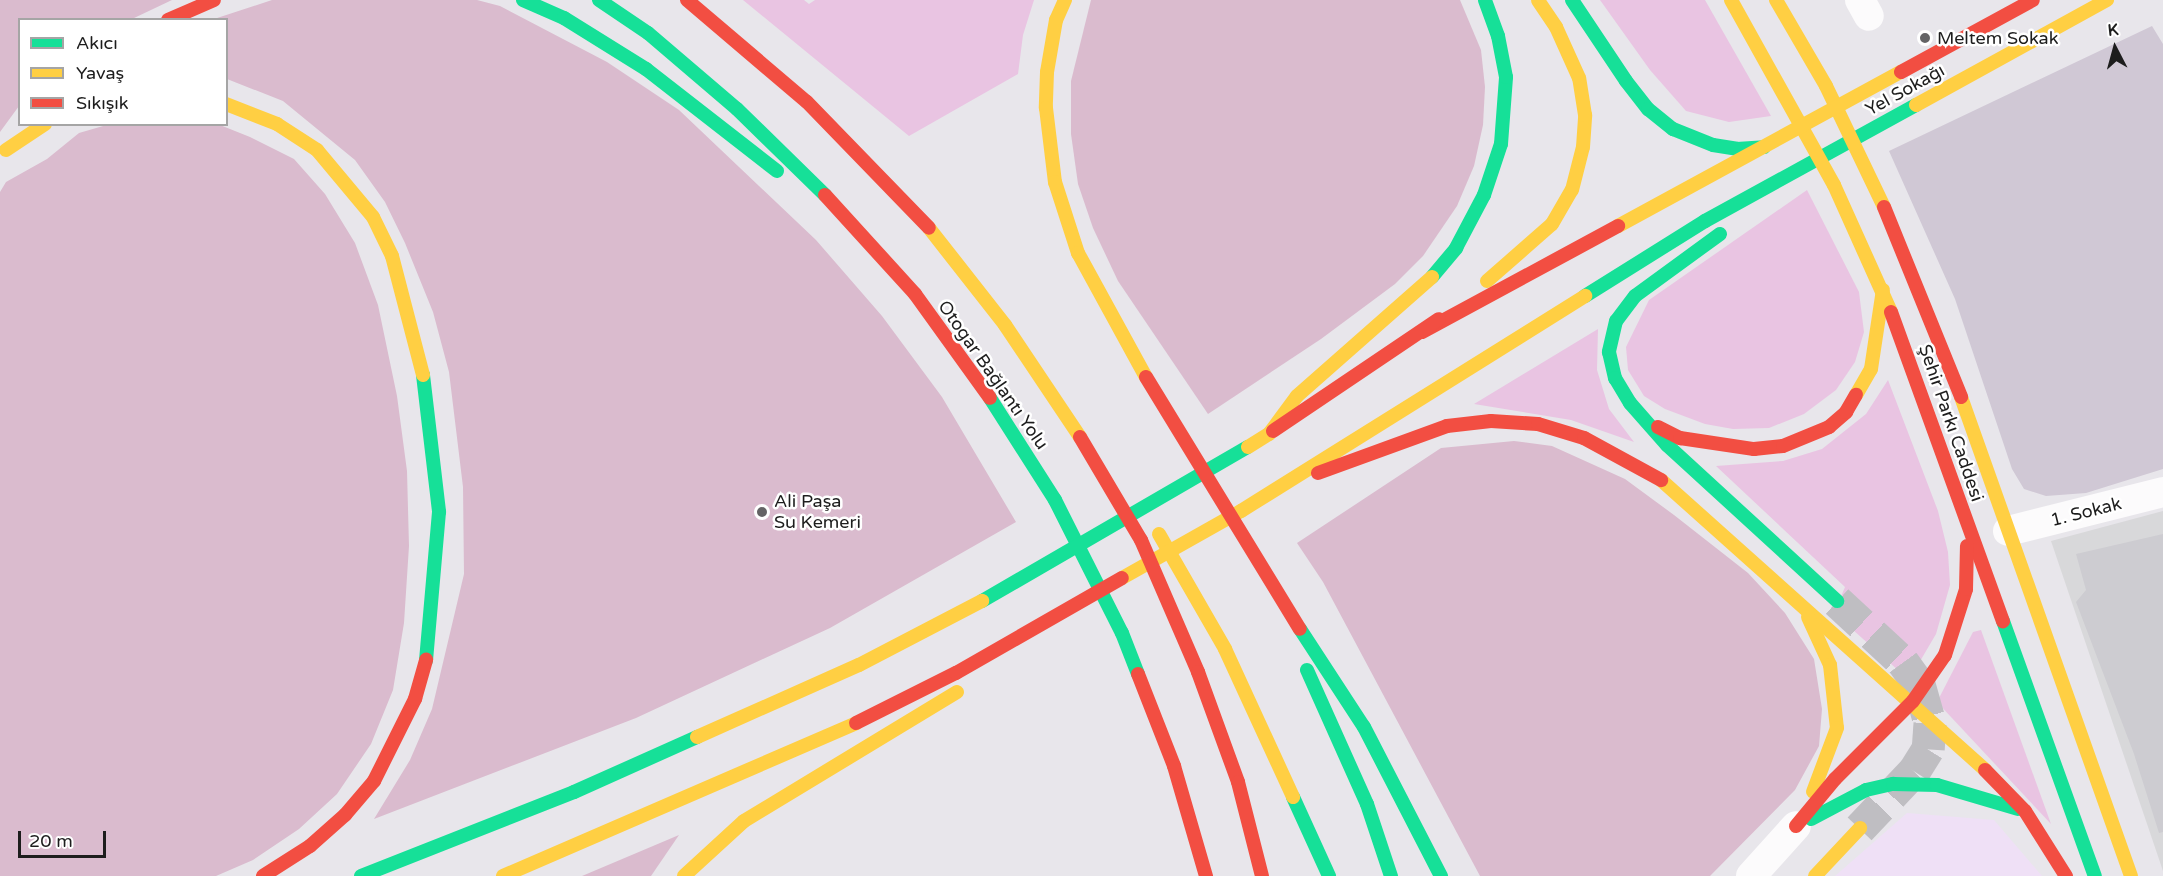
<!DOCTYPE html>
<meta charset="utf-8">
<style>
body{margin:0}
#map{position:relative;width:2163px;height:876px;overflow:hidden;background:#e8e6eb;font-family:"Varela Round",sans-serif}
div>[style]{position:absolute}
.residential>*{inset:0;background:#d8d8da}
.education>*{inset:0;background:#efe0f6}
.construction>*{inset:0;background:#d0c8d5}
.grass>*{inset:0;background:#e9c4e2}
.forest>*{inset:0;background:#dabbce}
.building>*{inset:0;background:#cdccd1}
.primary-tunnel>*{height:33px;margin-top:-16.5px;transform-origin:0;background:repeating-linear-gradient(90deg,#bfbec2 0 33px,transparent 0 49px)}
.street>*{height:30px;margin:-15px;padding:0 15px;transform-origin:15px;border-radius:15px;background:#fcfbfc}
.fast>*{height:14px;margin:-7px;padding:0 7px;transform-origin:7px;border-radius:7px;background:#16e098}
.slow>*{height:14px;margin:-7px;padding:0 7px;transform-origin:7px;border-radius:7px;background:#ffcf43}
.jam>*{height:14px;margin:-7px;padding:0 7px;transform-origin:7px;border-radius:7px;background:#f24e42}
.dots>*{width:16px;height:16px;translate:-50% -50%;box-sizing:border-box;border:3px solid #fff;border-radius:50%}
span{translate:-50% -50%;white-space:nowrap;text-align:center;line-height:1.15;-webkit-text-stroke:5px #fff;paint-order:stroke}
.poi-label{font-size:18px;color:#1d1d1d}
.left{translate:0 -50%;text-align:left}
.street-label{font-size:18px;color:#1d1d1d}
.legend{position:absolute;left:18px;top:18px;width:210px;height:108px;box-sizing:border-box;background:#fff;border:2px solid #a5a5a5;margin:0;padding:8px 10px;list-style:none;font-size:18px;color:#1d1d1d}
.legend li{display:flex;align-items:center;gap:12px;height:30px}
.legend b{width:30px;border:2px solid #a5a5a5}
.north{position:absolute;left:2085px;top:18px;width:60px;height:60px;-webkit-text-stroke:4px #fff;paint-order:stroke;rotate:354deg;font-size:16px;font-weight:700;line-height:24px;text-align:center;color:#1d1d1d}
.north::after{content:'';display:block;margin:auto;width:21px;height:27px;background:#1d1d1d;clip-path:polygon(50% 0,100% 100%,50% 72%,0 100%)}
.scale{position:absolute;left:18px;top:831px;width:88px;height:27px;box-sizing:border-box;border:3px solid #1d1d1d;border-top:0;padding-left:8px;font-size:18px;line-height:21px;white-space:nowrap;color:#1d1d1d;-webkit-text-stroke:4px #fff;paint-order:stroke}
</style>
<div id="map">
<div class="residential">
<i style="clip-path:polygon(2163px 511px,2163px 871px,2051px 541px)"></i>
</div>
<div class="education">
<i style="clip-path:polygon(1907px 813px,1994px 820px,2042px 876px,1835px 876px)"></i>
</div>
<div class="construction">
<i style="clip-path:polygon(2152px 26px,2163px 44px,2163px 469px,2086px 493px,2046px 496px,2024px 489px,2012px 469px,1955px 299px,1889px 151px)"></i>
</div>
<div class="grass">
<i style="clip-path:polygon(743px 0,804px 0,809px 4px,815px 0,1034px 0,1023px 35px,1018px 74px,909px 136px)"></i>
<i style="clip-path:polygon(1600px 0,1705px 0,1771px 116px,1729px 122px,1686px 111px,1650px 70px)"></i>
<i style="clip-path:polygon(1807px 190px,1859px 292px,1864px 332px,1855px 362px,1836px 390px,1804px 414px,1769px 428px,1733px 429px,1705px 424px,1665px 409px,1644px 396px,1628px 370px,1626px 347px,1649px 300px)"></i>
<i style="clip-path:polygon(1598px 329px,1597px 370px,1609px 409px,1634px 442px,1571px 420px,1474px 404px)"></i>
<i style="clip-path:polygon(1888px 380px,1938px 511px,1948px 552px,1950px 585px,1936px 634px,1909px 680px,1834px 613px,1845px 587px,1716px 466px,1783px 461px,1822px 449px,1866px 414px)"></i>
<i style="clip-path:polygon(1981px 630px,2051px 824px,1937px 702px,1973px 632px)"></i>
</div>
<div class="forest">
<i style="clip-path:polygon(0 0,172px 0,132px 19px,20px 20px,19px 106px,0 132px)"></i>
<i style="clip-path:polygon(272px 0,477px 0,500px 6px,607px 62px,679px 110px,816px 240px,882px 316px,942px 397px,1016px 522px,830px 628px,636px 718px,374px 819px,410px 760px,432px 709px,464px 574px,463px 487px,449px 372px,433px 312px,405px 243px,385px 202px,355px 160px,283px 101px,227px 79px,226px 20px,211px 20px)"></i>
<i style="clip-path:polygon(1091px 0,1460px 0,1481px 50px,1485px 87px,1483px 125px,1474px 166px,1457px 206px,1423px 256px,1395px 284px,1321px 339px,1208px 414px,1118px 281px,1093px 228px,1078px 184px,1071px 134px,1071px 81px)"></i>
<i style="clip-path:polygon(110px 124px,220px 125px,250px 137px,294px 159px,325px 194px,355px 243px,378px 305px,397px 396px,407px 471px,409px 546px,404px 623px,393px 690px,371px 744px,337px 794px,299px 829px,253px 860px,216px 876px,0 876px,0 192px,6px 182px,47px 159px,79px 133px)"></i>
<i style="clip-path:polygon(1514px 441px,1552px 446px,1625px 479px,1674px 515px,1748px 573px,1785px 613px,1814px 659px,1822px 709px,1819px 746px,1795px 790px,1710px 876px,1480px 876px,1323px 582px,1297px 543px,1441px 448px)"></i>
<i style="clip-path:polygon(679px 835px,651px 876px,582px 876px)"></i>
</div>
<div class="building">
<i style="clip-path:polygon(2163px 534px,2163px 832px,2159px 833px,2134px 754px,2076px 602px,2086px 590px,2076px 554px)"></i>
</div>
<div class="primary-tunnel">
<i style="left:1837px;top:601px;width:90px;rotate:42.7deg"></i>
<i style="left:1903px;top:662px;width:27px;rotate:54deg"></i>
<i style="left:1919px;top:684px;width:41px;rotate:74.2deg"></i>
<i style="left:1930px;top:723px;width:26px;rotate:94deg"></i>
<i style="left:1928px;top:749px;width:26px;rotate:122deg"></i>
<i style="left:1914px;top:771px;width:79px;rotate:133.5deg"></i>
</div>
<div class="street">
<i style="left:1860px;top:0;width:18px;rotate:61deg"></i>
<i style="left:2008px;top:531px;width:160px;rotate:-14.1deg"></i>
<i style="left:1751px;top:876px;width:67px;rotate:-48deg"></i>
</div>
<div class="fast">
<i style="left:523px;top:0;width:45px;rotate:23.7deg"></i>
<i style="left:564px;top:18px;width:97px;rotate:31.9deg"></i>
<i style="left:646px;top:69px;width:166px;rotate:37.9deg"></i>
<i style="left:599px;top:0;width:59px;rotate:34deg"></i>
<i style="left:648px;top:33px;width:117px;rotate:40.5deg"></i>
<i style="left:737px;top:109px;width:123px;rotate:44.3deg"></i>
<i style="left:1572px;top:0;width:97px;rotate:56.3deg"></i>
<i style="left:1626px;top:81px;width:36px;rotate:52deg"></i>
<i style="left:1648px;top:109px;width:32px;rotate:39deg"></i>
<i style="left:1673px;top:129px;width:43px;rotate:21.8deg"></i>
<i style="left:1713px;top:145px;width:24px;rotate:9deg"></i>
<i style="left:1737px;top:149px;width:27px;rotate:-4deg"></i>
<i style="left:1720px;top:234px;width:105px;rotate:143.9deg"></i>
<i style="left:1635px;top:296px;width:31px;rotate:127deg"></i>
<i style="left:1616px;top:321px;width:32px;rotate:103deg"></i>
<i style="left:1609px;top:352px;width:27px;rotate:77deg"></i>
<i style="left:1615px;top:378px;width:29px;rotate:59deg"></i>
<i style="left:1630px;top:403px;width:56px;rotate:48.6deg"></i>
<i style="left:1667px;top:445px;width:231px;rotate:42.5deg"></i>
<i style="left:1432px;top:277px;width:38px;rotate:-50deg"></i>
<i style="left:1456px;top:248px;width:60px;rotate:-62.2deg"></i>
<i style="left:1484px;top:195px;width:54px;rotate:-71.6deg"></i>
<i style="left:1501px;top:144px;width:67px;rotate:-85.7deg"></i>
<i style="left:1506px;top:77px;width:42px;rotate:-101deg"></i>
<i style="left:1498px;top:36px;width:38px;rotate:-110deg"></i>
<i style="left:1585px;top:296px;width:142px;rotate:-32deg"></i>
<i style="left:1705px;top:221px;width:241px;rotate:-28.8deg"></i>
<i style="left:423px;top:375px;width:138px;rotate:83.3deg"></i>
<i style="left:439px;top:512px;width:149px;rotate:95deg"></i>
<i style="left:990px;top:398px;width:121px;rotate:57.5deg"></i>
<i style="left:1055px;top:500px;width:149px;rotate:63.3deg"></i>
<i style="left:1122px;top:633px;width:44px;rotate:68.7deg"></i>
<i style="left:982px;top:601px;width:307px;rotate:-30.1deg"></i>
<i style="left:2003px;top:621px;width:271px;rotate:70.2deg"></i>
<i style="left:1300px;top:629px;width:117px;rotate:56.9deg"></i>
<i style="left:1364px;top:727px;width:168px;rotate:62.7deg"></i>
<i style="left:1307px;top:670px;width:147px;rotate:65.9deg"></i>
<i style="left:1367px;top:804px;width:76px;rotate:71.6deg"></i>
<i style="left:1293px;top:797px;width:87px;rotate:65.5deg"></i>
<i style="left:1811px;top:819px;width:62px;rotate:-27.8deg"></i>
<i style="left:1866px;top:790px;width:28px;rotate:-13deg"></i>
<i style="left:1893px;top:784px;width:44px;rotate:1.3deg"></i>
<i style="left:1937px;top:785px;width:84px;rotate:16.5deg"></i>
<i style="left:361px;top:876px;width:229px;rotate:-21.5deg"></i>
<i style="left:574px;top:792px;width:135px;rotate:-24.1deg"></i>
</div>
<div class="slow">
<i style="left:1065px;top:0;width:22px;rotate:114deg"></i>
<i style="left:1056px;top:20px;width:53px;rotate:99.8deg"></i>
<i style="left:1047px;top:72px;width:36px;rotate:92deg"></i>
<i style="left:1046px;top:108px;width:75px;rotate:83.1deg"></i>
<i style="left:1055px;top:182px;width:75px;rotate:72.1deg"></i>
<i style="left:1078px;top:253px;width:141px;rotate:61.3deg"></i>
<i style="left:1731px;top:0;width:212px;rotate:60.9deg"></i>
<i style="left:1834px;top:185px;width:139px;rotate:65.8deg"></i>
<i style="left:1776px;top:0;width:99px;rotate:59.8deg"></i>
<i style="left:1826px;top:86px;width:134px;rotate:64.4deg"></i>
<i style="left:226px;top:104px;width:55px;rotate:21.4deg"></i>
<i style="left:277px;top:124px;width:48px;rotate:33deg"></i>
<i style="left:317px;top:150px;width:87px;rotate:50.1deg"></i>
<i style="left:373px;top:217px;width:43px;rotate:64deg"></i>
<i style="left:392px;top:256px;width:123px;rotate:75.4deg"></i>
<i style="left:1916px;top:105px;width:218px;rotate:-28.8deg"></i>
<i style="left:6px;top:150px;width:47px;rotate:-33.7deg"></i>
<i style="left:1618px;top:226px;width:322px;rotate:-28.6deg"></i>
<i style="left:929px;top:228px;width:123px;rotate:51.9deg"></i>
<i style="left:1005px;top:325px;width:135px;rotate:56.2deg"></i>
<i style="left:1487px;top:281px;width:86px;rotate:-41.2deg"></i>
<i style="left:1552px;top:224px;width:39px;rotate:-60deg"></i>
<i style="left:1572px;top:190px;width:44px;rotate:-75.7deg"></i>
<i style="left:1583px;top:147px;width:32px;rotate:-86deg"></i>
<i style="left:1585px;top:115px;width:37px;rotate:-99deg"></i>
<i style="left:1579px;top:78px;width:56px;rotate:-114.3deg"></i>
<i style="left:1556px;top:27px;width:32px;rotate:-124deg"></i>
<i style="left:1856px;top:395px;width:30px;rotate:-60deg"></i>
<i style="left:1871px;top:369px;width:80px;rotate:-81.4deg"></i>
<i style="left:1961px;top:397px;width:508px;rotate:70.46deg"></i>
<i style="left:1248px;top:447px;width:25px;rotate:-32deg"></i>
<i style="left:1269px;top:434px;width:47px;rotate:-53.6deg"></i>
<i style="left:1297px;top:396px;width:180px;rotate:-41.4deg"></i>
<i style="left:1661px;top:480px;width:435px;rotate:41.8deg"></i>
<i style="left:1241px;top:511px;width:406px;rotate:-32deg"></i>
<i style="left:1159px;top:534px;width:133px;rotate:60.1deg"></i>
<i style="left:1225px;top:649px;width:163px;rotate:65.3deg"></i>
<i style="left:1122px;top:578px;width:137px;rotate:-29.4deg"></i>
<i style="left:1808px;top:617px;width:53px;rotate:65.4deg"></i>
<i style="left:1830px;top:665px;width:63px;rotate:83.7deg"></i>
<i style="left:1837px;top:728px;width:68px;rotate:110.6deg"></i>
<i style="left:697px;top:737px;width:177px;rotate:-24deg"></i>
<i style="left:859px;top:665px;width:139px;rotate:-27.5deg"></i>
<i style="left:503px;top:876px;width:385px;rotate:-23.4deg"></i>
<i style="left:684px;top:876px;width:81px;rotate:-42.5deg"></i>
<i style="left:744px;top:821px;width:249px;rotate:-31.2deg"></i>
<i style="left:1815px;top:876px;width:66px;rotate:-46.8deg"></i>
</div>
<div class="jam">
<i style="left:687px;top:0;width:157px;rotate:40.4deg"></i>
<i style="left:807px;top:102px;width:175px;rotate:45.9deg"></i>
<i style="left:168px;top:20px;width:50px;rotate:-23.5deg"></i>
<i style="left:1901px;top:72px;width:150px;rotate:-28.6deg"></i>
<i style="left:825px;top:195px;width:134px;rotate:47.7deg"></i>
<i style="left:915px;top:294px;width:128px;rotate:54.2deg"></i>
<i style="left:1884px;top:207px;width:205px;rotate:67.9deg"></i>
<i style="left:1891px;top:312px;width:329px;rotate:70.1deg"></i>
<i style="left:1422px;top:332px;width:223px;rotate:-28.4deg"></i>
<i style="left:1146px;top:377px;width:295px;rotate:58.6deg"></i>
<i style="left:1658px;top:427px;width:25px;rotate:27deg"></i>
<i style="left:1680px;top:438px;width:75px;rotate:8.5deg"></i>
<i style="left:1754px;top:449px;width:29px;rotate:-6deg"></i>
<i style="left:1783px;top:446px;width:50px;rotate:-22.4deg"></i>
<i style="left:1829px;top:427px;width:23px;rotate:-41deg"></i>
<i style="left:1846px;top:412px;width:20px;rotate:-60deg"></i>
<i style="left:1273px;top:431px;width:200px;rotate:-34deg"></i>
<i style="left:1080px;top:437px;width:120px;rotate:59.4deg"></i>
<i style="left:1141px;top:540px;width:144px;rotate:66.6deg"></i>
<i style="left:1198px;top:672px;width:117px;rotate:70deg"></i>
<i style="left:1238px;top:782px;width:97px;rotate:75.7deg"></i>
<i style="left:1318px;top:473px;width:137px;rotate:-20deg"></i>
<i style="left:1447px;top:426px;width:44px;rotate:-6.5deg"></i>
<i style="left:1491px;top:421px;width:47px;rotate:3.7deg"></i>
<i style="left:1538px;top:424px;width:48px;rotate:16.9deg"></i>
<i style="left:1584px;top:438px;width:88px;rotate:28.6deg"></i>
<i style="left:1138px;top:674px;width:99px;rotate:68.6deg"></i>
<i style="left:1174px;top:766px;width:115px;rotate:73.8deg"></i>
<i style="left:856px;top:723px;width:112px;rotate:-26.6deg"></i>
<i style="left:956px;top:673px;width:191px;rotate:-29.8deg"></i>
<i style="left:1985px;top:770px;width:57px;rotate:45.7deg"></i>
<i style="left:2025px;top:811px;width:77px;rotate:57.8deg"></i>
<i style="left:1796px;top:826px;width:61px;rotate:-50.3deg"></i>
<i style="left:1835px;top:779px;width:110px;rotate:-45deg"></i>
<i style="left:1913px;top:701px;width:56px;rotate:-55.2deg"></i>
<i style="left:1945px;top:655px;width:69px;rotate:-72.3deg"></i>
<i style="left:1966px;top:589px;width:43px;rotate:-88.7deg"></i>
<i style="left:263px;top:876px;width:56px;rotate:-32.6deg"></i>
<i style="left:310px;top:846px;width:47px;rotate:-41.5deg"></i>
<i style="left:345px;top:815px;width:45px;rotate:-49.5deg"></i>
<i style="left:374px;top:781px;width:92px;rotate:-63.4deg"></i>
<i style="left:415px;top:699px;width:41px;rotate:-74.2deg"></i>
</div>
<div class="dots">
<i style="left:1925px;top:38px;background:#646365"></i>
<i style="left:762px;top:512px;background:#646365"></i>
</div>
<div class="poi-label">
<span class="left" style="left:1937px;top:38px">Meltem Sokak</span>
<span class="left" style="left:774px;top:512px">Ali Paşa<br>Su Kemeri</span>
</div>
<div class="street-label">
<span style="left:1905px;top:90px;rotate:-29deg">Yel Sokağı</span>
<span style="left:993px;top:375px;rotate:55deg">Otogar Bağlantı Yolu</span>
<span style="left:1951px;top:423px;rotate:71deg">Şehir Parkı Caddesi</span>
<span style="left:2086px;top:512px;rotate:-14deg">1. Sokak</span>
</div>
<ul class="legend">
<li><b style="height:8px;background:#16e098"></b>Akıcı</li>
<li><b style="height:8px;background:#ffcf43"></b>Yavaş</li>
<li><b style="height:8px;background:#f24e42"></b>Sıkışık</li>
</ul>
<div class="north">K</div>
<div class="scale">20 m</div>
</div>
